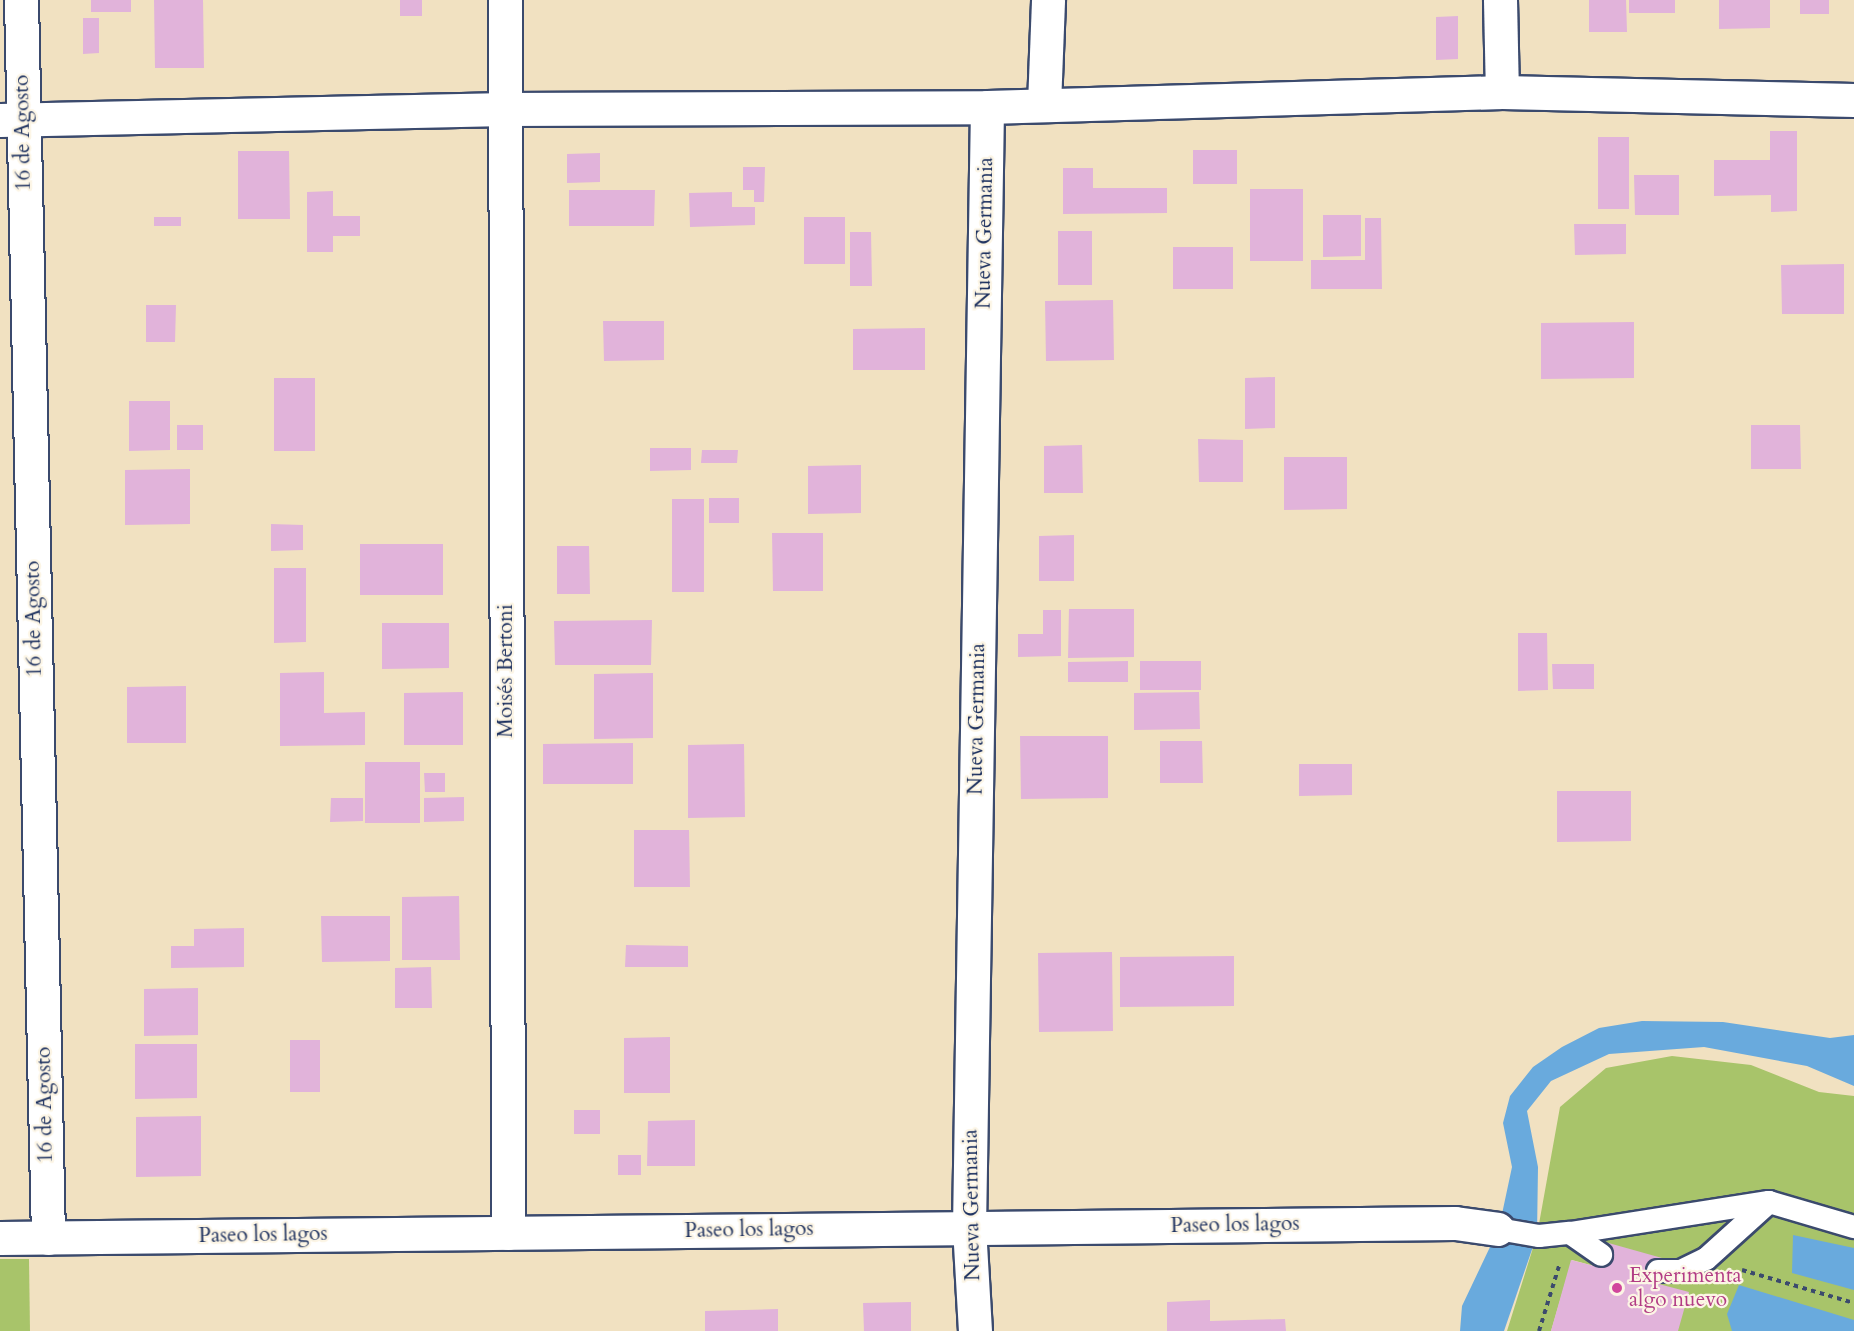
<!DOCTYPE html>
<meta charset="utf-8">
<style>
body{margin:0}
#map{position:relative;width:1854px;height:1331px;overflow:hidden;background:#f1e1c1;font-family:Cardo,serif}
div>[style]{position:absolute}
.green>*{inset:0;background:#a8c46a}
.water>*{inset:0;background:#69aadd}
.building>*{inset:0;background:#e1b3da}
.path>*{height:4px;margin-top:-2px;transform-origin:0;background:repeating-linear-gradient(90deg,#3b4a6d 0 4.5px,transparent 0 9px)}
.roads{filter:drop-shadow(2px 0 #3b4a6d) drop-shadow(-2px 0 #3b4a6d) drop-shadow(0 2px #3b4a6d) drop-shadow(0 -2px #3b4a6d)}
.service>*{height:22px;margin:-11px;padding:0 11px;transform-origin:11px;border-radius:11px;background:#fff}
.minor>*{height:33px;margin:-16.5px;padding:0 16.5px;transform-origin:16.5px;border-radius:16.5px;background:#fff}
.dots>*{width:16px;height:16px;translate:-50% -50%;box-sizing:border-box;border:3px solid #fcf5e5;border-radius:50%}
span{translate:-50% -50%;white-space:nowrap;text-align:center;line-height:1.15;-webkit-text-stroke:4.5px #fcf5e5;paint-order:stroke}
.street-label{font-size:21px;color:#1b2f5e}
.hotel-label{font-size:21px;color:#b23c85}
.left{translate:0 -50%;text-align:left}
</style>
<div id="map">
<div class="green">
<i style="clip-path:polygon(1672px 1056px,1751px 1065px,1819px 1092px,1854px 1096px,1854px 1331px,1678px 1331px,1598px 1267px,1572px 1260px,1551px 1331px,1507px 1331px,1537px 1235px,1560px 1107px,1606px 1068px)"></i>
<i style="clip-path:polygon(0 1259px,29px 1259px,30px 1331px,0 1331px)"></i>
</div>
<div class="water">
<i style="clip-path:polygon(1642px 1021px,1723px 1022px,1830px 1038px,1854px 1035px,1854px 1086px,1807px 1066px,1704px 1047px,1609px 1054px,1551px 1081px,1527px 1111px,1538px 1167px,1537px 1235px,1504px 1331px,1460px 1331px,1462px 1306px,1499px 1228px,1512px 1167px,1503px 1123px,1510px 1096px,1533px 1067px,1562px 1047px,1599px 1028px)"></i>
<i style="clip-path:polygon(1793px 1235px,1854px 1248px,1854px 1290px,1792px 1273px)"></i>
<i style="clip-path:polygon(1739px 1285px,1854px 1320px,1854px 1331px,1732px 1331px,1727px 1314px)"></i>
</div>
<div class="building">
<i style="clip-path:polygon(91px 0,131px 0,131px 12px,91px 12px)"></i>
<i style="clip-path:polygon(154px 0,203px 0,204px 68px,155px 68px)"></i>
<i style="clip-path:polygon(400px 0,422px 0,422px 16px,400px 16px)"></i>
<i style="clip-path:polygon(1589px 0,1626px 0,1627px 32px,1589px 32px)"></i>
<i style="clip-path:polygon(1629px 0,1675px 0,1675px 13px,1629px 13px)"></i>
<i style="clip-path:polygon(1719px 0,1770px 0,1770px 28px,1719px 29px)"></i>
<i style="clip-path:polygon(1800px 0,1829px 0,1829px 14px,1800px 14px)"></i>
<i style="clip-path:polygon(1458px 16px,1458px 59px,1436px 60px,1436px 17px)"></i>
<i style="clip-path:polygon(83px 18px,99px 18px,99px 53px,83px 54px)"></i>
<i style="clip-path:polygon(1770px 131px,1797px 131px,1797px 211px,1771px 212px,1771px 195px,1714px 196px,1714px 160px,1770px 160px)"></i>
<i style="clip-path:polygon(1598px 137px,1629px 137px,1629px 209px,1598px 209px)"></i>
<i style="clip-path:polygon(1193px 150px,1237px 150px,1237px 184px,1193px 184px)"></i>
<i style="clip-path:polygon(238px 151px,289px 151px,290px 219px,238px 219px)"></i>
<i style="clip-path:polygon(600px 153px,600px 182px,567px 183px,567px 154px)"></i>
<i style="clip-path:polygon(743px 167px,765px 167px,764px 202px,754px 202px,754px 190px,743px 190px)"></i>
<i style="clip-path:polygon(1063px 168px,1093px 168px,1093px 188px,1167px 188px,1167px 213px,1063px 214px)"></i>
<i style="clip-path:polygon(1634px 175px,1679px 175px,1679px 215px,1635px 215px)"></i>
<i style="clip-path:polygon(1250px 189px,1303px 189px,1303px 261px,1250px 261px)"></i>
<i style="clip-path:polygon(569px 190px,655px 190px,654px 226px,569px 226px)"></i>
<i style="clip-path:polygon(333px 191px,333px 216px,360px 216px,360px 236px,333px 236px,333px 252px,307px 252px,307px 192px)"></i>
<i style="clip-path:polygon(732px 192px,732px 207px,755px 207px,755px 225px,690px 227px,689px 193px)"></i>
<i style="clip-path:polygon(1323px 215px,1361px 215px,1361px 256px,1323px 257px)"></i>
<i style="clip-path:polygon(154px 217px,181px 217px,181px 226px,154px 226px)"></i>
<i style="clip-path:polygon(804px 217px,845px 217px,845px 264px,804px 264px)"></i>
<i style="clip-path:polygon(1365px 218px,1381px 218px,1382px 289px,1311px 289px,1311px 260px,1365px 260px)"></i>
<i style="clip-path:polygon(1574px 224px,1626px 224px,1626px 254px,1575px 255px)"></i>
<i style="clip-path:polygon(1058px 231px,1092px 231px,1092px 285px,1058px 285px)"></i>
<i style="clip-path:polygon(850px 232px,871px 232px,872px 286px,850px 286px)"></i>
<i style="clip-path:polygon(1173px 247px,1233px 247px,1233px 289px,1173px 289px)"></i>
<i style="clip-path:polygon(1844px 264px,1844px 314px,1782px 314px,1781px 265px)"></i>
<i style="clip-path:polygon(1113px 300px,1114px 360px,1046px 361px,1045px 301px)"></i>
<i style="clip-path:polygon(146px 305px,176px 305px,175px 342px,146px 342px)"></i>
<i style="clip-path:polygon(603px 321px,664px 321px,664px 360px,604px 361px)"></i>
<i style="clip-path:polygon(1634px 322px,1634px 378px,1541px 379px,1541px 323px)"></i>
<i style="clip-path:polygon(925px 328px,925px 370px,853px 370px,853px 329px)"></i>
<i style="clip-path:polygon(1275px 377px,1275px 428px,1245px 429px,1245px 378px)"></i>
<i style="clip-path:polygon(274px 378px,315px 378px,315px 451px,274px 451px)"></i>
<i style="clip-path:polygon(129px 401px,170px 401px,170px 450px,129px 451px)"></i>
<i style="clip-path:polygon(177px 425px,203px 425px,203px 450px,177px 450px)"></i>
<i style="clip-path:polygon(1751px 425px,1800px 425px,1801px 469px,1751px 469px)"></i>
<i style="clip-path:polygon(1198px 439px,1243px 440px,1243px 482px,1199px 482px)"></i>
<i style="clip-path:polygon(1082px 445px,1083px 493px,1044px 493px,1044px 446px)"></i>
<i style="clip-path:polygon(650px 448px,691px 448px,691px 470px,650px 471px)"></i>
<i style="clip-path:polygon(702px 450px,738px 450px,737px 463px,701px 463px)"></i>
<i style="clip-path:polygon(1284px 457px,1347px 457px,1347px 509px,1284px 510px)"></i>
<i style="clip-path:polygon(861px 465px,861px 513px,808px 514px,808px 466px)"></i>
<i style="clip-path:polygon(190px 469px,190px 524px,125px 525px,125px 470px)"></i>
<i style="clip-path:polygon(709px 498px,739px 498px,739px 523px,709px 523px)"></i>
<i style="clip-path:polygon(672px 499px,704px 499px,704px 592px,672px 592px)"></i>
<i style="clip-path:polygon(271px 524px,303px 525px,303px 550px,271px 551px)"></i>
<i style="clip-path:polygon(772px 533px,823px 533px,823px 591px,773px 591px)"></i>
<i style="clip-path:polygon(1074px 535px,1074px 581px,1039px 581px,1039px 536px)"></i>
<i style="clip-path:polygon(360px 544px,443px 544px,443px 595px,360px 595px)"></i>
<i style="clip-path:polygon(557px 546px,589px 546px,590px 594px,557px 594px)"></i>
<i style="clip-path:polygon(274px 568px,306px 568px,306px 642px,274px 643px)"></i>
<i style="clip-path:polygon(1069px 609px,1134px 609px,1134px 657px,1068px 658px)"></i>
<i style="clip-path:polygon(1043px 610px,1061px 610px,1061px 656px,1018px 657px,1018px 634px,1043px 634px)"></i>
<i style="clip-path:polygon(652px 620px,651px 665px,555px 665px,554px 621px)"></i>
<i style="clip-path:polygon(382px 623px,449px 623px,449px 668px,382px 669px)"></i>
<i style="clip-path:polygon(1518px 633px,1547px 633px,1548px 690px,1518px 691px)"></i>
<i style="clip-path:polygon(1128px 661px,1128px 682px,1068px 682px,1068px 662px)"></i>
<i style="clip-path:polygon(1140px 661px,1201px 661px,1201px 690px,1140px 690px)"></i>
<i style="clip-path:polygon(1552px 664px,1594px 664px,1594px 689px,1553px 689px)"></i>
<i style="clip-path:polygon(324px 672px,324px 713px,365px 712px,365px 745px,280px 746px,280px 673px)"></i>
<i style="clip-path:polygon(653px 673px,653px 738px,594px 739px,594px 674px)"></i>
<i style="clip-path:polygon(186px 686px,186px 743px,127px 743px,127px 687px)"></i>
<i style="clip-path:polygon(463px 692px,463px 745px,404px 745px,404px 693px)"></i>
<i style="clip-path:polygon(1199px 692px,1200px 729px,1134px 730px,1134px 693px)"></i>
<i style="clip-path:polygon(1020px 736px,1108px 736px,1108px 798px,1021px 799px)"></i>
<i style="clip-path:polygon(1160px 741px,1202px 741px,1203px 783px,1160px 783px)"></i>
<i style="clip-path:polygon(633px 743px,633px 784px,543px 784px,543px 744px)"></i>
<i style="clip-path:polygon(744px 744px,745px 817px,688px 818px,688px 745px)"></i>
<i style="clip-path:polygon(365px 762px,420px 762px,420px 823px,365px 823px)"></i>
<i style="clip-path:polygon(1299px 764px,1352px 764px,1352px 795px,1299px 796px)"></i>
<i style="clip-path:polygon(424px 773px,445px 773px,445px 792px,425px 792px)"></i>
<i style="clip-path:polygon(1557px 791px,1631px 791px,1631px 841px,1557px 842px)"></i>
<i style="clip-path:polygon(464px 797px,464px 821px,424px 822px,424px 798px)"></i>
<i style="clip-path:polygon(331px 798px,363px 798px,363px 821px,330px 822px)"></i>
<i style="clip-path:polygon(634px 830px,689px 830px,690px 887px,634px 887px)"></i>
<i style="clip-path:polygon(459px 896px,460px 960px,402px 960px,402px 897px)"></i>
<i style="clip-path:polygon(321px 916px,390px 916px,390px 961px,322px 962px)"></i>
<i style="clip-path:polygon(244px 928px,244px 967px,171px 968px,171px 946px,194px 946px,194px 929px)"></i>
<i style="clip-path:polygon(626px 945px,688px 946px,688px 967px,625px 967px)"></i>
<i style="clip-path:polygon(1112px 952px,1113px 1031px,1039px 1032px,1038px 953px)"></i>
<i style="clip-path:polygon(1234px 956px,1234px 1006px,1120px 1007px,1120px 957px)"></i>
<i style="clip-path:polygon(431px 967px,432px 1008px,395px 1008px,395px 968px)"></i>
<i style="clip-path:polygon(198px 988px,198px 1035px,144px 1036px,144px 989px)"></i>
<i style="clip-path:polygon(670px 1037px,670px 1093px,624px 1093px,624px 1038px)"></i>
<i style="clip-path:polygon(290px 1040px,320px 1040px,320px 1092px,290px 1092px)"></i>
<i style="clip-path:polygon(135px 1044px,197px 1044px,197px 1098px,135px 1099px)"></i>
<i style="clip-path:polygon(574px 1110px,600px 1110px,600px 1134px,574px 1134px)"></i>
<i style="clip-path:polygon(201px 1116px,201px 1176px,136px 1177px,136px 1117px)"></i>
<i style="clip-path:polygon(695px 1120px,695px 1166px,647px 1166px,648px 1121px)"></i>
<i style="clip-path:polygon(618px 1155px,641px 1155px,641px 1175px,618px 1175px)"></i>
<i style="clip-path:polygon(1605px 1242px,1662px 1258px,1655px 1283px,1689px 1292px,1678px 1331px,1551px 1331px,1571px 1260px,1598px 1267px)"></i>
<i style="clip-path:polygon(1210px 1300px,1210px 1321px,1285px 1319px,1286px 1331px,1167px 1331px,1167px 1302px)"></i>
<i style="clip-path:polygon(911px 1302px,911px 1331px,864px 1331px,863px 1303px)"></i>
<i style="clip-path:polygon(778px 1309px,778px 1331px,705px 1331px,705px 1311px)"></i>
</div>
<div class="path">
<i style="left:1742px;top:1270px;width:117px;rotate:16.4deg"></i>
<i style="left:1539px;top:1331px;width:68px;rotate:-72.9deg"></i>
</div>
<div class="roads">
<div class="service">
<i style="left:1498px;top:1229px;width:42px;rotate:9.7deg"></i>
<i style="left:1539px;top:1236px;width:31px;rotate:-6deg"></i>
<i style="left:1570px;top:1233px;width:201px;rotate:-8.9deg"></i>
<i style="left:1769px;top:1202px;width:89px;rotate:16.4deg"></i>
<i style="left:1570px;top:1233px;width:38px;rotate:35deg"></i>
<i style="left:1658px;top:1271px;width:23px"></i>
<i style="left:1681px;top:1271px;width:28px;rotate:-26deg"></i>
<i style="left:1706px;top:1259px;width:85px;rotate:-42.1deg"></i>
</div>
<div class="minor">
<i style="left:21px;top:0;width:1238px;rotate:88.75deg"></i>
<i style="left:505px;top:0;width:1233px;rotate:89.86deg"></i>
<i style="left:1500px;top:0;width:92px;rotate:88.8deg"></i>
<i style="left:1044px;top:105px;width:105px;rotate:-87.8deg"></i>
<i style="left:0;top:120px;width:504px;rotate:-1.25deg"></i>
<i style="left:504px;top:109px;width:483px;rotate:-0.2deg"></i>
<i style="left:987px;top:107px;width:515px;rotate:-1.67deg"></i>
<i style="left:1502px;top:92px;width:352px;rotate:1.3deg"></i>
<i style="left:0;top:1238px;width:1455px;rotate:-0.59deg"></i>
<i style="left:1455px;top:1223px;width:43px;rotate:7.9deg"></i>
<i style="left:975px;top:1331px;width:103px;rotate:-93.3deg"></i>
<i style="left:969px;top:1228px;width:1121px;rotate:-89.08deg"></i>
</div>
</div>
<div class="dots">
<i style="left:1617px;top:1288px;background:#d1479c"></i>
</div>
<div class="street-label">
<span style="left:23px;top:133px;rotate:-91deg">16 de Agosto</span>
<span style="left:985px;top:233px;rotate:-89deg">Nueva Germania</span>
<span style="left:34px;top:619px;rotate:-91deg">16 de Agosto</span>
<span style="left:506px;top:671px;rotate:-90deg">Moisés Bertoni</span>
<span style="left:977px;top:719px;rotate:-89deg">Nueva Germania</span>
<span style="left:45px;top:1105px;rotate:-91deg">16 de Agosto</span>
<span style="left:972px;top:1205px;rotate:-91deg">Nueva Germania</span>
<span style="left:1235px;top:1225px;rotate:-1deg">Paseo los lagos</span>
<span style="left:749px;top:1230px;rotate:-1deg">Paseo los lagos</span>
<span style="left:263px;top:1235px;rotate:-1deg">Paseo los lagos</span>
</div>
<div class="hotel-label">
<span class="left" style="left:1629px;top:1288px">Experimenta<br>algo nuevo</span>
</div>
</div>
